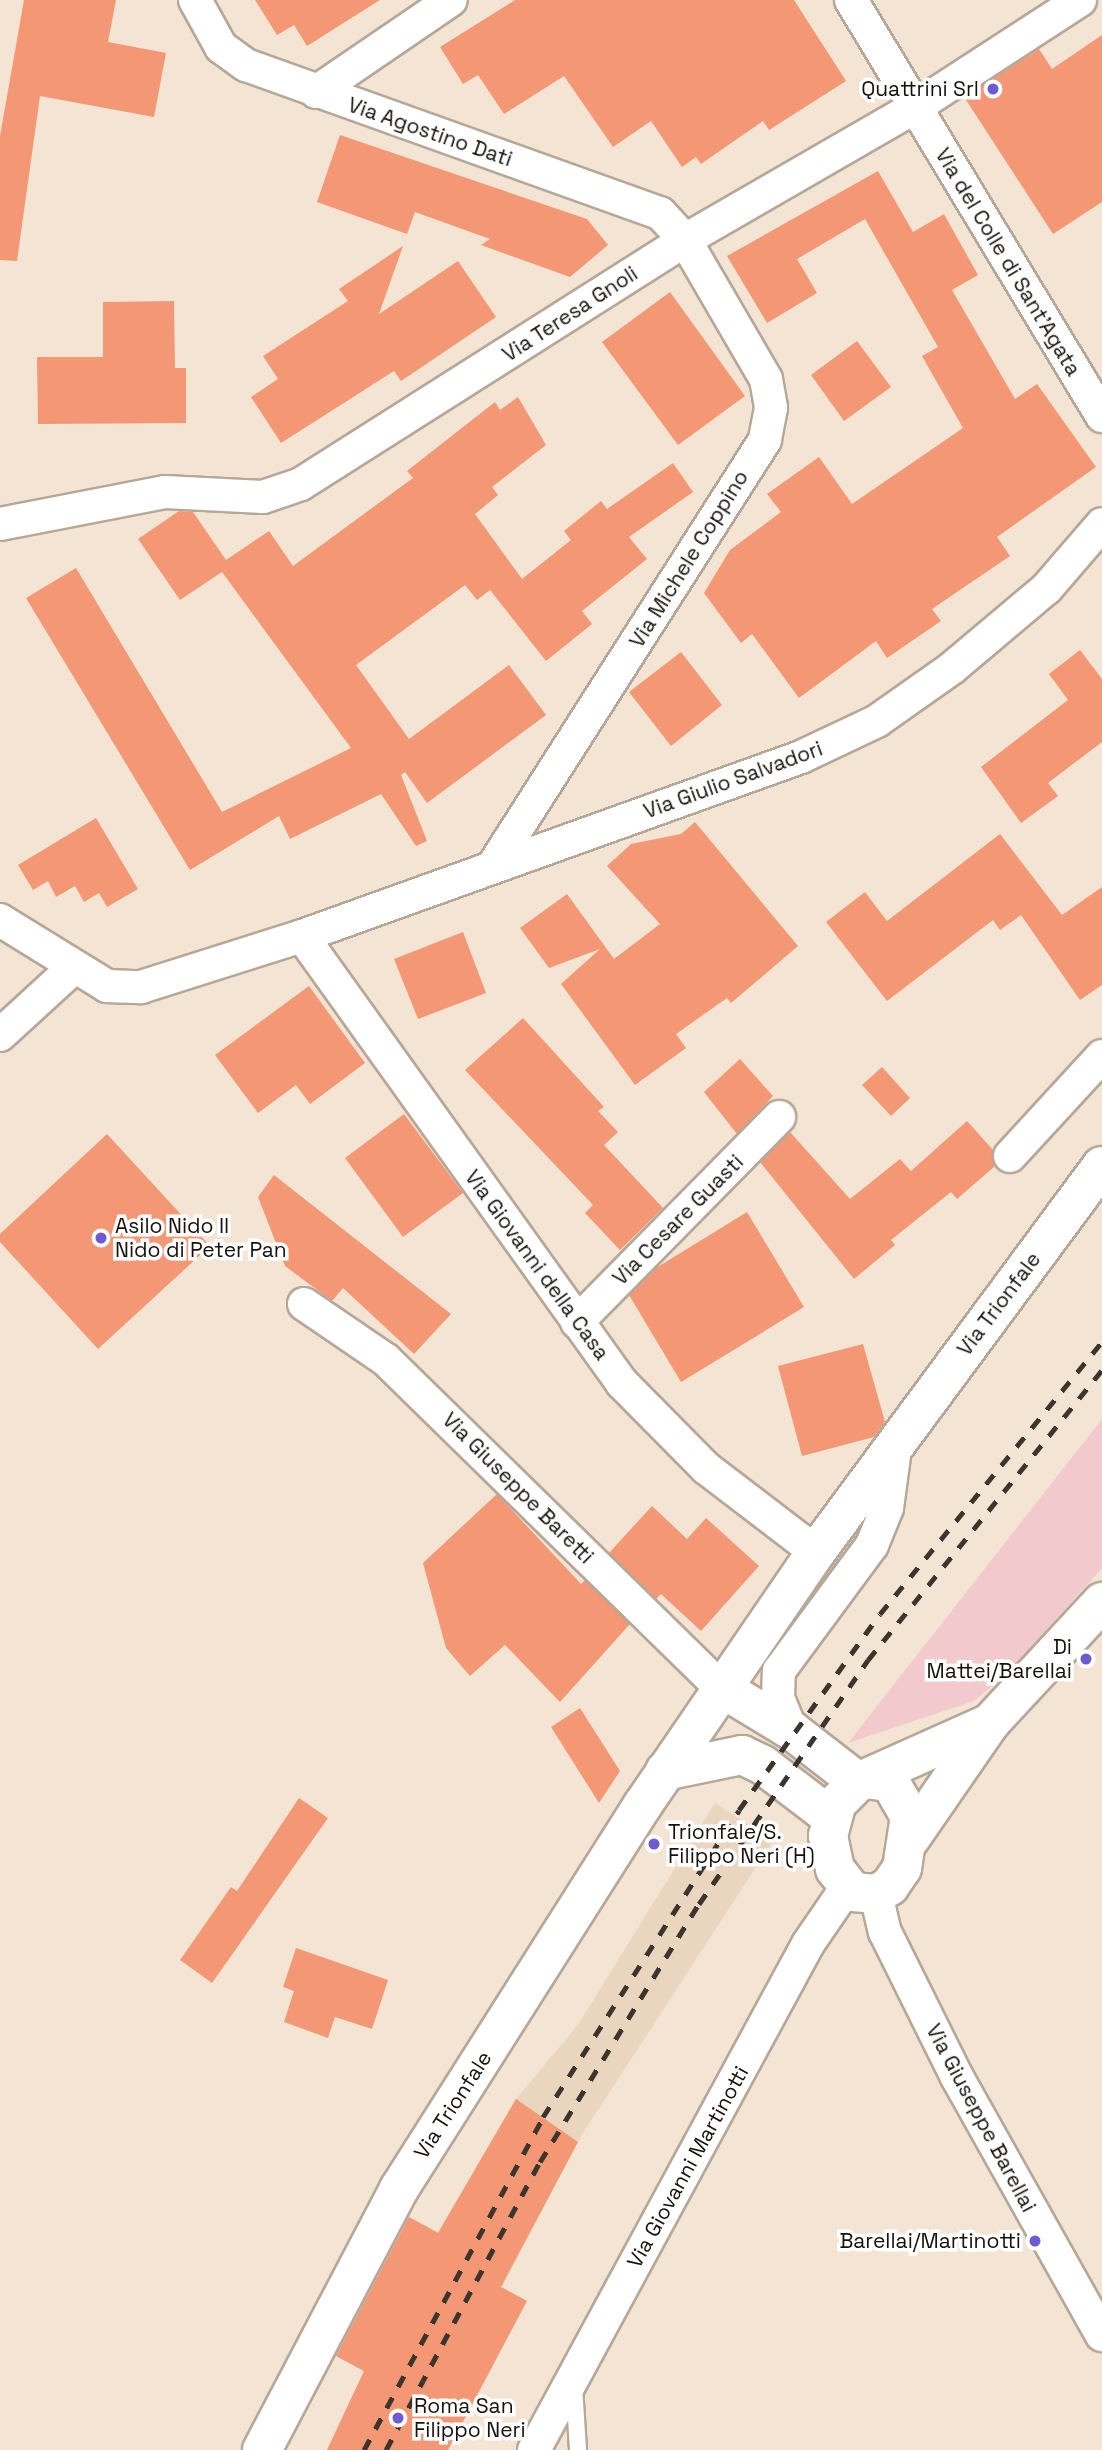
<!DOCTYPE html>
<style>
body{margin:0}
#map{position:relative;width:1102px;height:2450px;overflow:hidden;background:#f3e4d3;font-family:"Space Grotesk",sans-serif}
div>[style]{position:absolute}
.built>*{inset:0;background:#ead6bf}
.green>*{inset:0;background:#f2c9cc}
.building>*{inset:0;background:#f49774}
.roads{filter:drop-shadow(2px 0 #b6a898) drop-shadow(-2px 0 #b6a898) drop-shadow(0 2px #b6a898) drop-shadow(0 -2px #b6a898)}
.lane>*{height:16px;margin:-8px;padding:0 8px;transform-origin:8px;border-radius:8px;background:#fff}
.street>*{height:32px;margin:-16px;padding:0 16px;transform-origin:16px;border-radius:16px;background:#fff}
.secondary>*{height:38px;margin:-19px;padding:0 19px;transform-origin:19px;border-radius:19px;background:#fff}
.primary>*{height:38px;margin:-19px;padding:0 19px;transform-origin:19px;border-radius:19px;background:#fff}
.rail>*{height:5px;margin-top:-2.5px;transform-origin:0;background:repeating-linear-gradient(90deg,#3c352d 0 12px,transparent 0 24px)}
.dots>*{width:19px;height:19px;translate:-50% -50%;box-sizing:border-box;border:4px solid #fff;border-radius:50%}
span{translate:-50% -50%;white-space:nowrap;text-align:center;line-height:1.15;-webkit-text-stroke:7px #fff;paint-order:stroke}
.poi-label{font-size:21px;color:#16110b}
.right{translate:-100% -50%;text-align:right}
.left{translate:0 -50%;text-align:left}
.street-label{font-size:21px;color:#16110b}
</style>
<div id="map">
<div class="built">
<i style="clip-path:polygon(715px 1803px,773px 1841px,581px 2136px,502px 2287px,527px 2301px,448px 2450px,327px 2450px,364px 2372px,330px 2352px,407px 2216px,438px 2232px,516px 2099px,578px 2025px)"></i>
</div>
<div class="green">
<i style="clip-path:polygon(1102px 1419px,1102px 1568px,1008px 1672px,974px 1701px,848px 1743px)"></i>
</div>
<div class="building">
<i style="clip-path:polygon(24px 0,116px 0,108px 42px,166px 53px,154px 117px,40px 96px,17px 261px,0 260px,0 136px)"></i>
<i style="clip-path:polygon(255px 0,380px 0,307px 46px,294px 25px,277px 35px)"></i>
<i style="clip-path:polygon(515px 0,794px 0,846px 81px,769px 130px,763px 121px,701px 164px,696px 157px,682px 167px,651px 121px,613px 147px,564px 76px,504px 114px,478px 75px,463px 84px,440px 47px)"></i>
<i style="clip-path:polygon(1102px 35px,1102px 202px,1053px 234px,964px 97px,1039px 49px,1052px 69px)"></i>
<i style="clip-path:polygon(340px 135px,587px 219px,608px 245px,570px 277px,481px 245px,490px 239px,415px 212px,407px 234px,317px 202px)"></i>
<i style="clip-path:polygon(878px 171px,913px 232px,944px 214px,978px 275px,952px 290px,1015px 399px,1037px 384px,1096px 467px,997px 537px,1010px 556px,932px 609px,941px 621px,887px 658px,876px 641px,799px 698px,752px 634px,741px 643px,704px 593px,730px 550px,781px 512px,767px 494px,819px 457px,852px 504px,963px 428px,922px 356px,938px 347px,865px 219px,797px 259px,817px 293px,767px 323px,727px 256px)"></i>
<i style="clip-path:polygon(403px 246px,379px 314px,458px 261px,496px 317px,401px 381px,394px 371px,281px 443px,251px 397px,278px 379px,263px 356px,348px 301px,339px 289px)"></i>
<i style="clip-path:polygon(670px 292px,745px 396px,678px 445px,602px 342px)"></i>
<i style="clip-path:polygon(174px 301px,175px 368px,186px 368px,186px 423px,38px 424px,37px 357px,103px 357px,103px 302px)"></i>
<i style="clip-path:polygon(857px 341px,891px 387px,844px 421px,811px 375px)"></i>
<i style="clip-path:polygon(518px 397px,546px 445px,492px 487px,498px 495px,475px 514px,522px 579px,571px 540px,564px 531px,601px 501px,607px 509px,673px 463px,693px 492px,629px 537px,647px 559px,582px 611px,592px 624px,546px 661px,490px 590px,477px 600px,465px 585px,356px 665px,409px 739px,509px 665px,546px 715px,427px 803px,405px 772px,401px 775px,427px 841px,416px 846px,381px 794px,290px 839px,279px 816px,190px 870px,26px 598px,76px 568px,222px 812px,351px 748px,222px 572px,180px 600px,138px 539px,179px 511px,193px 512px,226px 560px,269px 531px,293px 566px,413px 478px,407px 471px,495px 402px,500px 410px)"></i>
<i style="clip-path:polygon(1080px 650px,1102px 679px,1102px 742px,1048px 783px,1058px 796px,1021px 823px,981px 767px,1068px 700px,1049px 674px)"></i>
<i style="clip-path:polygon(681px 652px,722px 705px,671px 746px,629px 692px)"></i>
<i style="clip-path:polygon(96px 818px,138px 889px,107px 907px,99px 893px,84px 902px,75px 886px,56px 897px,48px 881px,33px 890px,18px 865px)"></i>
<i style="clip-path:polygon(695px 822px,798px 946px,731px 1003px,727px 998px,676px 1034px,686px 1048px,635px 1085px,561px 984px,600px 949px,549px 968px,520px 928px,567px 894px,614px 959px,660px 924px,607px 866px,631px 844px,681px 834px)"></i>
<i style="clip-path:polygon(1000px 834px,1062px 915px,1102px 887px,1102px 985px,1080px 1000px,1021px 915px,1000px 930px,993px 920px,887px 1001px,826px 922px,865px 892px,887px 921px)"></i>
<i style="clip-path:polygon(463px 932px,486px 993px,418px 1019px,394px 959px)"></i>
<i style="clip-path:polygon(309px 986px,365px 1063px,310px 1104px,296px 1085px,258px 1113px,215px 1055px)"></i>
<i style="clip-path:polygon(523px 1018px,604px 1107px,598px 1111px,618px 1132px,604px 1145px,663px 1208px,620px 1250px,585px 1213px,593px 1205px,465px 1070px)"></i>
<i style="clip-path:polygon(740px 1059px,773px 1096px,737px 1134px,704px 1092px)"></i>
<i style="clip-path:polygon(882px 1067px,910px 1098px,891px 1116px,862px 1085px)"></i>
<i style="clip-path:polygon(404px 1114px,463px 1193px,403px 1237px,345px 1158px)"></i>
<i style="clip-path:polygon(967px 1121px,993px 1150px,995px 1166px,957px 1199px,951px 1192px,891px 1240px,895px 1245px,854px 1279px,760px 1162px,790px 1132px,850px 1199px,900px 1159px,911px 1171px)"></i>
<i style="clip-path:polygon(107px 1134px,210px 1246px,98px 1349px,0 1242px,0 1234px)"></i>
<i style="clip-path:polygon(274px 1175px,451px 1314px,414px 1354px,343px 1288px,332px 1301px,285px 1266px,258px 1197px)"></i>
<i style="clip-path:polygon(747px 1212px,804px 1307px,681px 1382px,629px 1295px,656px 1268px)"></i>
<i style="clip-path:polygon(863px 1344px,885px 1422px,874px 1437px,802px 1456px,778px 1366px)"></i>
<i style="clip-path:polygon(497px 1494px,581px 1584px,585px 1580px,630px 1624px,560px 1702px,505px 1645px,470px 1676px,446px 1648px,423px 1563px)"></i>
<i style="clip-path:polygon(652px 1506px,687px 1539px,706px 1518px,759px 1566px,701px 1631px,661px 1594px,656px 1599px,609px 1553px)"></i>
<i style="clip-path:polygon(580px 1708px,620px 1771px,599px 1803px,551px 1727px)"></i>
<i style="clip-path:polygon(299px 1798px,328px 1818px,212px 1983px,180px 1960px,231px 1887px,237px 1891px)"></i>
<i style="clip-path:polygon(296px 1948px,388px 1980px,372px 2029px,335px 2017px,328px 2038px,284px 2022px,294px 1991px,283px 1987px)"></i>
<i style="clip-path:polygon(516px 2099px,578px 2142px,501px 2287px,527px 2301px,448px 2450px,327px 2450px,364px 2371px,336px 2356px,409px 2217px,438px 2233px)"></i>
</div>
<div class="roads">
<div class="lane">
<i style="left:574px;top:2386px;width:64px;rotate:86.4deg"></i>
</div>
<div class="street">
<i style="left:195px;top:0;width:54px;rotate:61deg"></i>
<i style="left:221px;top:47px;width:31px;rotate:36deg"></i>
<i style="left:246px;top:65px;width:440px;rotate:19.7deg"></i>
<i style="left:660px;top:213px;width:37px;rotate:47deg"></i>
<i style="left:685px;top:240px;width:161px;rotate:59.8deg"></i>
<i style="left:766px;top:379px;width:29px;rotate:80deg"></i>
<i style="left:771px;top:408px;width:33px;rotate:101deg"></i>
<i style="left:765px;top:440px;width:505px;rotate:122.56deg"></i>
<i style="left:851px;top:0;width:486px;rotate:58.9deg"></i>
<i style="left:316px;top:92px;width:163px;rotate:-34.3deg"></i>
<i style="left:0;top:524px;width:168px;rotate:-11deg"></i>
<i style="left:165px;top:492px;width:98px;rotate:2.9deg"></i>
<i style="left:263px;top:497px;width:40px;rotate:-18.9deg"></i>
<i style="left:301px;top:484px;width:455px;rotate:-32.4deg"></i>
<i style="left:685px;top:240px;width:264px;rotate:-30deg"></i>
<i style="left:914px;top:108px;width:198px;rotate:-33deg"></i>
<i style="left:0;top:920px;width:126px;rotate:31.7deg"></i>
<i style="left:107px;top:986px;width:34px;rotate:2deg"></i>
<i style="left:141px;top:987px;width:169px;rotate:-17.6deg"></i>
<i style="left:302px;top:936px;width:530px;rotate:-19.73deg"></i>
<i style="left:801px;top:757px;width:84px;rotate:-25.3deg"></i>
<i style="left:877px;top:721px;width:92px;rotate:-35.2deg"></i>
<i style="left:952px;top:668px;width:124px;rotate:-40.1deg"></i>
<i style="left:1047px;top:588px;width:84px;rotate:-49.3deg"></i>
<i style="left:302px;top:936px;width:550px;rotate:54.4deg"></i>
<i style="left:622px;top:1383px;width:120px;rotate:45.3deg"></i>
<i style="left:706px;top:1468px;width:138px;rotate:37.4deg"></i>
<i style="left:0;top:1035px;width:99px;rotate:-42.5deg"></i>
<i style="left:1010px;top:1156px;width:136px;rotate:-47.4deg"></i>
<i style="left:304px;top:1304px;width:99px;rotate:34.3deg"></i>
<i style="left:386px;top:1360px;width:467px;rotate:44.4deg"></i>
<i style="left:577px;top:1322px;width:288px;rotate:-45.4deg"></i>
<i style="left:791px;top:1730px;width:35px;rotate:-112deg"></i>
<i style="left:778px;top:1697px;width:26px;rotate:-88deg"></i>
<i style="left:779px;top:1671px;width:157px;rotate:-53.6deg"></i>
<i style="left:872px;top:1545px;width:40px;rotate:-68deg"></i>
<i style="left:887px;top:1508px;width:68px;rotate:-82.3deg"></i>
<i style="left:876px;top:1894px;width:39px;rotate:77deg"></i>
<i style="left:885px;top:1932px;width:162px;rotate:63.6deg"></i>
<i style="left:957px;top:2077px;width:296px;rotate:60.7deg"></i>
<i style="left:534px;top:2450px;width:575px;rotate:-61.56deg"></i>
<i style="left:808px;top:1944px;width:69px;rotate:-55.6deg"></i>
</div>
<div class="secondary">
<i style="left:720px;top:1687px;width:83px;rotate:31.2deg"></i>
<i style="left:791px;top:1730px;width:85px;rotate:37.8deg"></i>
<i style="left:665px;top:1771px;width:79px;rotate:-11.7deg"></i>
<i style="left:742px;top:1755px;width:23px;rotate:25deg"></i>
<i style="left:763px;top:1765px;width:86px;rotate:37.4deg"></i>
<i style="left:865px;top:1779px;width:25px;rotate:7deg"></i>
<i style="left:890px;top:1782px;width:39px;rotate:60deg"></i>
<i style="left:910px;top:1816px;width:53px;rotate:98.7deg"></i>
<i style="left:902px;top:1868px;width:22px;rotate:124deg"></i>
<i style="left:890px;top:1886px;width:16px;rotate:150deg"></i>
<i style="left:876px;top:1894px;width:23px;rotate:-175deg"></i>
<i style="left:853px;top:1892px;width:29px;rotate:-128deg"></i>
<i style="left:835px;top:1869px;width:34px;rotate:-102deg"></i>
<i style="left:828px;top:1836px;width:34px;rotate:-75deg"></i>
<i style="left:837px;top:1803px;width:30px;rotate:-45deg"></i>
<i style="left:858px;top:1782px;width:145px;rotate:-24.1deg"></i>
<i style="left:910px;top:1839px;width:141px;rotate:-55.4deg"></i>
<i style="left:990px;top:1723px;width:165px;rotate:-47.2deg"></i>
</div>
<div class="primary">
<i style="left:262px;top:2450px;width:295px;rotate:-62.3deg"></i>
<i style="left:399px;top:2189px;width:454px;rotate:-57.6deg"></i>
<i style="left:642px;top:1806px;width:308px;rotate:-55.6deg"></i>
<i style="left:816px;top:1552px;width:480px;rotate:-53.5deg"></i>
</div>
</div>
<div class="rail">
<i style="left:364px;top:2450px;width:378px;rotate:-61.7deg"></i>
<i style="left:543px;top:2117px;width:364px;rotate:-57.4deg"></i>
<i style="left:739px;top:1810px;width:241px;rotate:-54.3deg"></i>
<i style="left:880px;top:1614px;width:351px;rotate:-50.8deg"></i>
<i style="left:386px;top:2450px;width:327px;rotate:-61.9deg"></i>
<i style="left:540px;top:2162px;width:303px;rotate:-58.4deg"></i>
<i style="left:699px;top:1904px;width:297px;rotate:-55.3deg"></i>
<i style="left:868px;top:1660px;width:373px;rotate:-51.1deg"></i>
</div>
<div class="dots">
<i style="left:993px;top:89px;background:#6d5bd5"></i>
<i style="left:101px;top:1238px;background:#6d5bd5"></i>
<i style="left:1086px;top:1659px;background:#6d5bd5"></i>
<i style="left:654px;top:1844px;background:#6d5bd5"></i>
<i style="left:1035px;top:2241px;background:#6d5bd5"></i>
<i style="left:398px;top:2418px;background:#6d5bd5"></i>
</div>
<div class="poi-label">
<span class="right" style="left:979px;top:89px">Quattrini Srl</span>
<span class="left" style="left:115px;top:1238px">Asilo Nido Il<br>Nido di Peter Pan</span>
<span class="right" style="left:1072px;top:1659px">Di<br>Mattei/Barellai</span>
<span class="left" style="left:668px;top:1844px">Trionfale/S.<br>Filippo Neri (H)</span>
<span class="right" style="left:1021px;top:2241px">Barellai/Martinotti</span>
<span class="left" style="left:414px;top:2418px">Roma San<br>Filippo Neri</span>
</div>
<div class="street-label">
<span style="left:430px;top:132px;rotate:19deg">Via Agostino Dati</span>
<span style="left:1008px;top:262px;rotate:59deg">Via del Colle di Sant'Agata</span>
<span style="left:570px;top:314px;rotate:-33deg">Via Teresa Gnoli</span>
<span style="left:689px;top:559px;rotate:-58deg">Via Michele Coppino</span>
<span style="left:733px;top:780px;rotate:-20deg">Via Giulio Salvadori</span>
<span style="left:678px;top:1220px;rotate:-45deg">Via Cesare Guasti</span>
<span style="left:537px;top:1265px;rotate:54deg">Via Giovanni della Casa</span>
<span style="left:999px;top:1304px;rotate:-53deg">Via Trionfale</span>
<span style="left:518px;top:1488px;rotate:45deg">Via Giuseppe Baretti</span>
<span style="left:453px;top:2105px;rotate:-57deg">Via Trionfale</span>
<span style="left:981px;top:2118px;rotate:62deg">Via Giuseppe Barellai</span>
<span style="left:688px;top:2167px;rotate:-61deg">Via Giovanni Martinotti</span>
</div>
</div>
